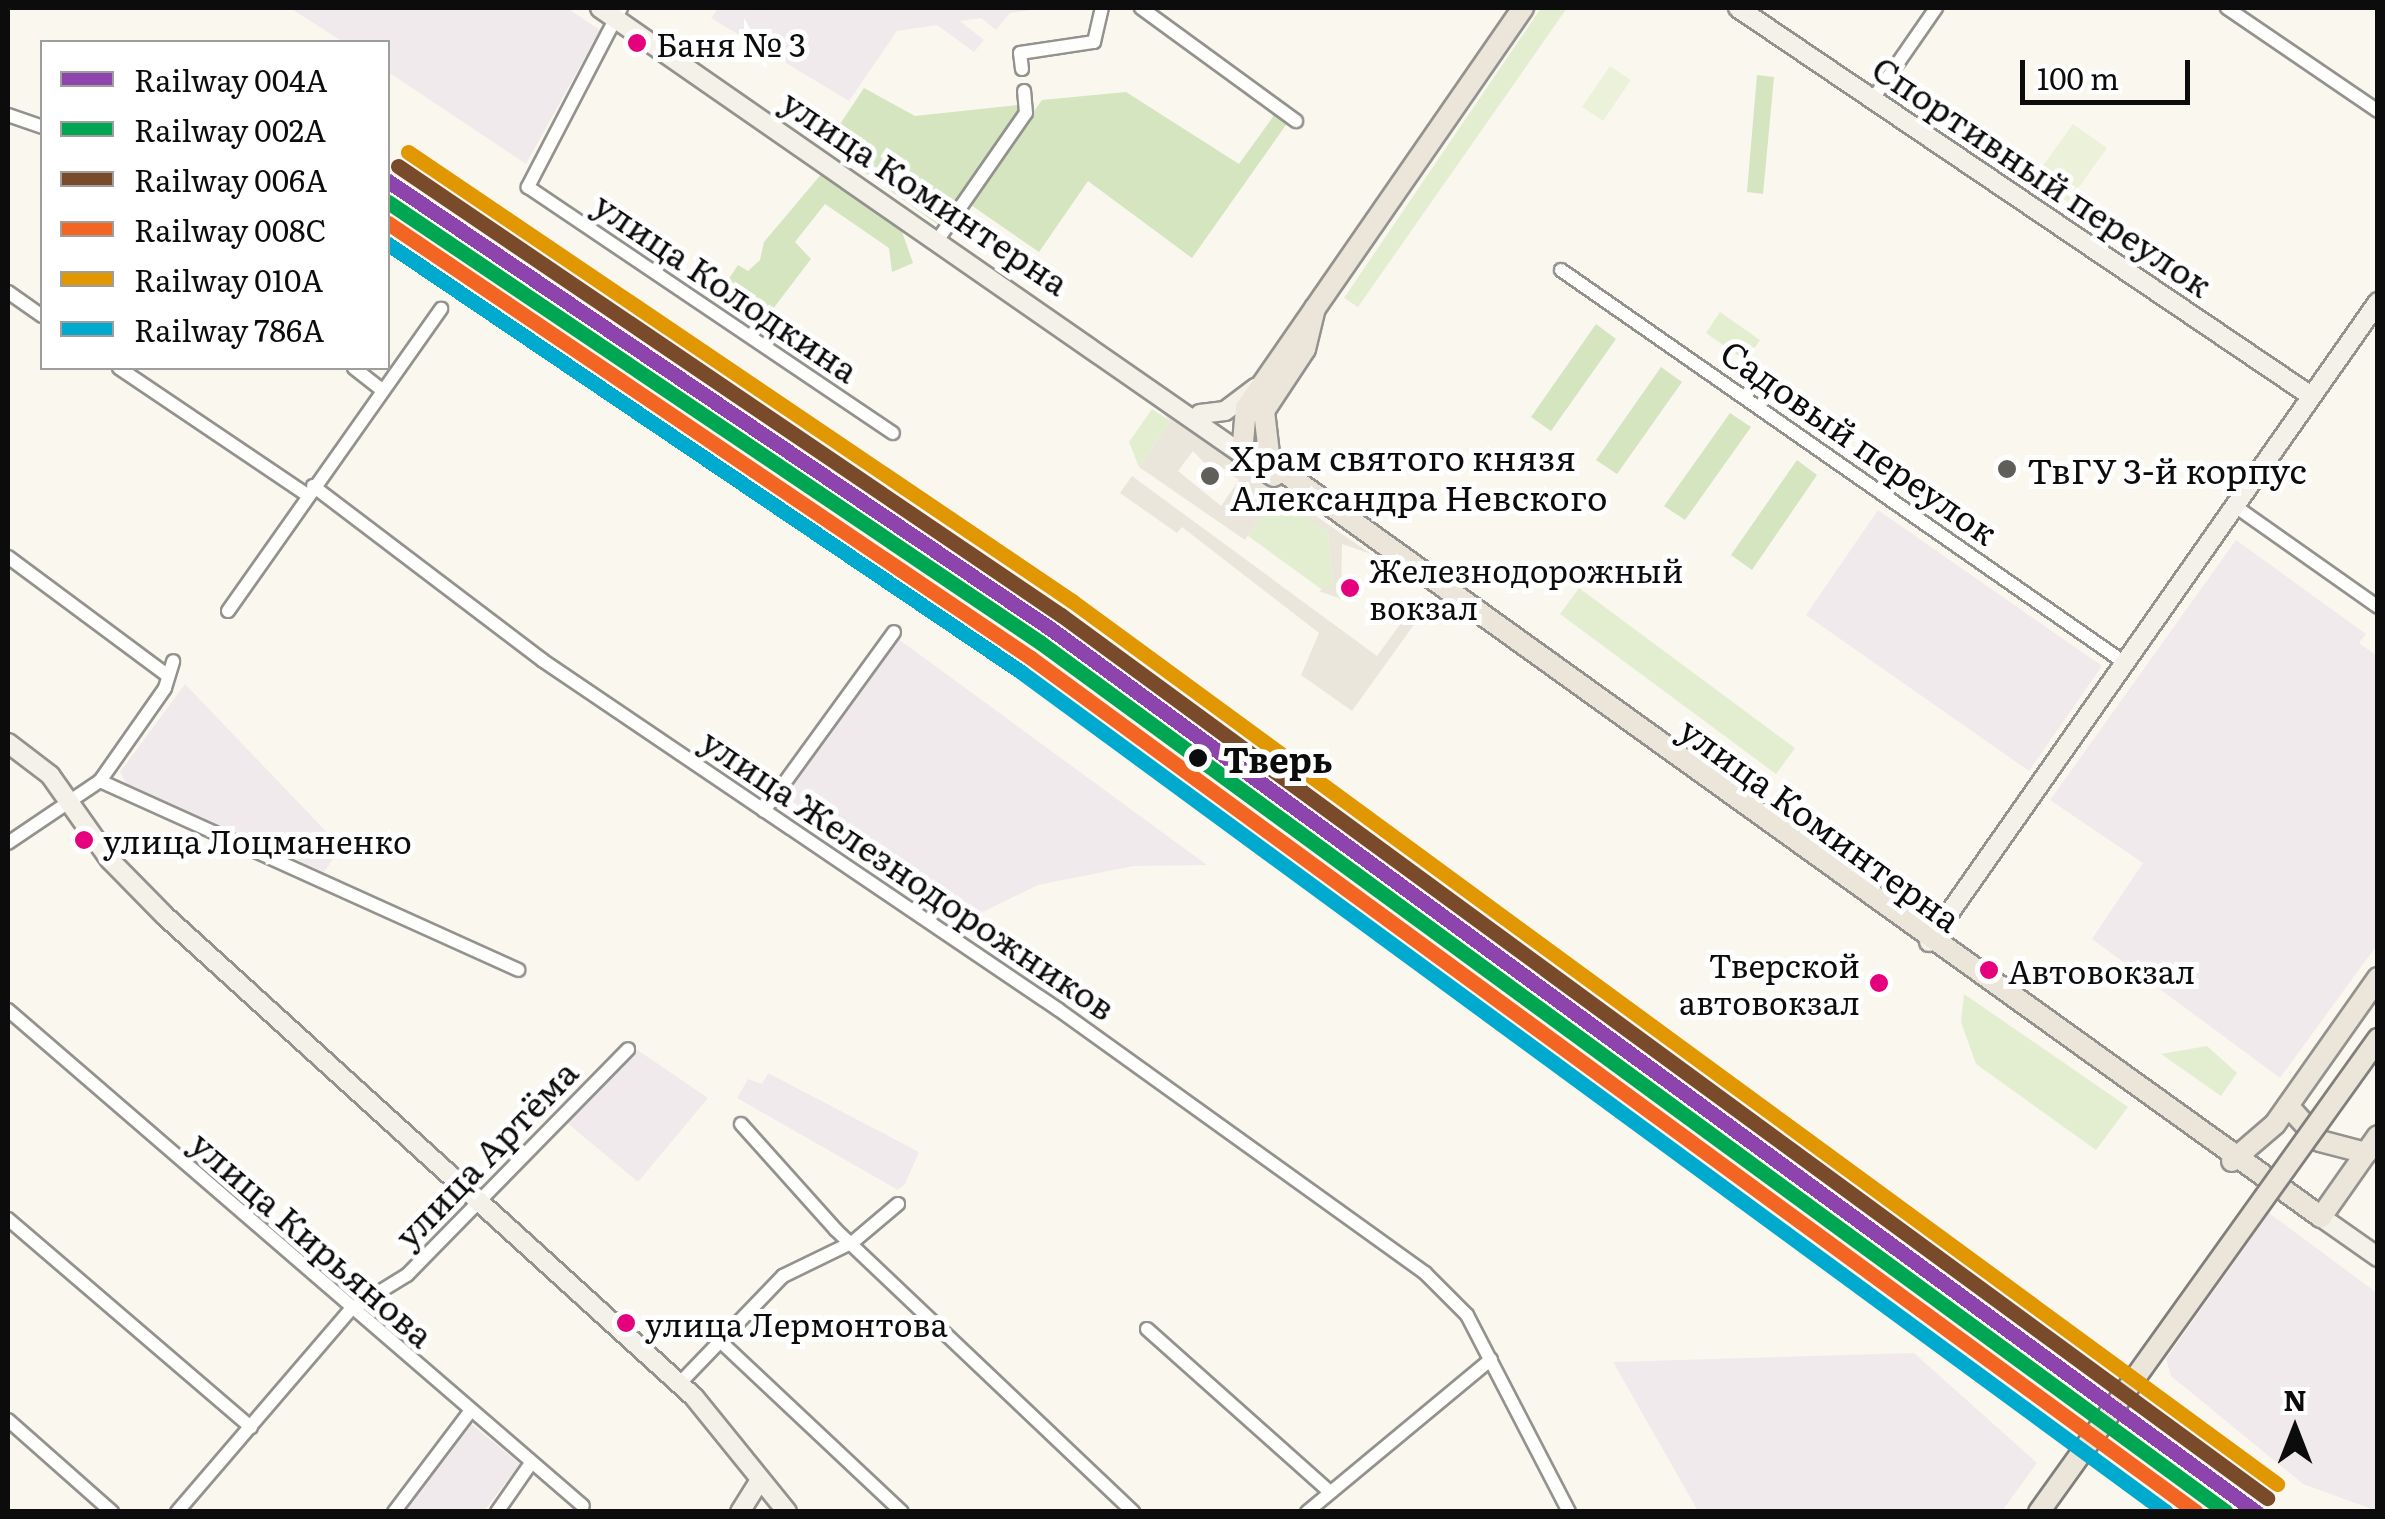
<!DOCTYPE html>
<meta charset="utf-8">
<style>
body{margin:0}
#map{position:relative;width:2385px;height:1519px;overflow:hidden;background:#faf7ef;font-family:Literata,serif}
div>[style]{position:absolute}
.industrial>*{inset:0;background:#f1eaec}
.green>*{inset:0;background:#e3eed0}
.forest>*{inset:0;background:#d4e5bf}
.pitch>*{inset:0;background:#ecf2da}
.plaza>*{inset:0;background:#eae6dc}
.roads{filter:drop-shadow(2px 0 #93928e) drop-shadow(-2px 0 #93928e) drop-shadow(0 2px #93928e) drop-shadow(0 -2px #93928e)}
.street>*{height:12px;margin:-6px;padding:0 6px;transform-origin:6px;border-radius:6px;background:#fefefd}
.secondary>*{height:18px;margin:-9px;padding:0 9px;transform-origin:9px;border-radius:9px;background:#f4f2e8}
.primary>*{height:20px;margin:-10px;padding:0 10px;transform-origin:10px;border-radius:10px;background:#ebe6d9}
.bridges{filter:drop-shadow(2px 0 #807f7c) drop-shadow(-2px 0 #807f7c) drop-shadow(0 2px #807f7c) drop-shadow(0 -2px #807f7c)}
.primary-bridge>*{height:20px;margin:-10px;padding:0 10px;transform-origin:10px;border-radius:10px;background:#ebe6d9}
.rail-1>*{height:15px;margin:-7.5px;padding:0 7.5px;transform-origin:7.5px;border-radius:7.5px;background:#8e44ad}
.rail-2>*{height:15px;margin:-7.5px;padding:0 7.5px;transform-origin:7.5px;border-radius:7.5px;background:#00a651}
.rail-3>*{height:15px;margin:-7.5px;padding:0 7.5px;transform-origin:7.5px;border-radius:7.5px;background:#7a4b2a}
.rail-4>*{height:15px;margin:-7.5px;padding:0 7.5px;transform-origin:7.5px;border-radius:7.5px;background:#f26522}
.rail-5>*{height:15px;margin:-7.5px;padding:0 7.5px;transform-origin:7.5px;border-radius:7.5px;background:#e09701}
.rail-6>*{height:15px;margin:-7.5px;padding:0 7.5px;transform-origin:7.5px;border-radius:7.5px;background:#00a9ce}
.dots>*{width:28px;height:28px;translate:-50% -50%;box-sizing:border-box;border:5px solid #fff;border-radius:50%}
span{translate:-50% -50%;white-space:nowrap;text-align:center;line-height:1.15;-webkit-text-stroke:10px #fff;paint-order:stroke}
.bus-label{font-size:32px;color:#0c0c0c}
.left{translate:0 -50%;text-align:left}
.right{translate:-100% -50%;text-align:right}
.street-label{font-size:35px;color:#0c0c0c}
.poi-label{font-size:35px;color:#0c0c0c}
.stop-label{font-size:35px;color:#0c0c0c;font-weight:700}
.frame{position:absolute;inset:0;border:10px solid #0c0c0c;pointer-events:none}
.legend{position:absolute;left:40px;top:40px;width:350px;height:330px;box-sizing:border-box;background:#fff;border:2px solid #9e9e9e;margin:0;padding:12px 18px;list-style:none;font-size:30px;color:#0c0c0c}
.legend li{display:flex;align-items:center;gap:20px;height:50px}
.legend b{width:50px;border:2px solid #9e9e9e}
.north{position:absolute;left:2245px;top:1379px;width:100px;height:100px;-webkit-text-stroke:8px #fff;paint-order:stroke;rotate:0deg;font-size:28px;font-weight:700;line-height:40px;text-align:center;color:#0c0c0c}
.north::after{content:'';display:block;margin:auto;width:35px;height:45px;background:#0c0c0c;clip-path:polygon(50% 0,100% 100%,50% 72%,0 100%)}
.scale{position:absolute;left:2020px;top:60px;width:170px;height:45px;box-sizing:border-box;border:5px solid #0c0c0c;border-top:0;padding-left:12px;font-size:30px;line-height:35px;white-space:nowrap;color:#0c0c0c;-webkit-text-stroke:8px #fff;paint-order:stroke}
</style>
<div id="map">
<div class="industrial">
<i style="clip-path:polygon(290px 8px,567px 8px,600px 30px,526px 164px,388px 72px,388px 42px,343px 42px)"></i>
<i style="clip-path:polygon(718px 8px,1045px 8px,1010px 13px,996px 30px,981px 18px,960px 21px,984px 40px,974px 52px,937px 25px,897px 31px,849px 101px,711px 18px)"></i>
<i style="clip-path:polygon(1878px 510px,2102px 666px,2029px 771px,1806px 615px)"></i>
<i style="clip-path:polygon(2236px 540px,2366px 634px,2359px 643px,2377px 656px,2377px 945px,2280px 1078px,2092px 939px,2143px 863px,2050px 800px)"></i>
<i style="clip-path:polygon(897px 638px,1207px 865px,1134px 866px,1038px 885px,956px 925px,777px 805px)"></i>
<i style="clip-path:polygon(185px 684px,341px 847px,324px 872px,127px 785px,120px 772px)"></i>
<i style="clip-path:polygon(636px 1049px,708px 1098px,638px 1182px,566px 1122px)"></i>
<i style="clip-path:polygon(768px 1073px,919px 1152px,905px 1184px,898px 1190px,737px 1098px,748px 1079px,762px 1084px)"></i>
<i style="clip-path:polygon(2269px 1213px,2377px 1293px,2377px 1511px,2303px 1484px,2171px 1376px,2166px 1359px)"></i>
<i style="clip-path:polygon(1914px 1353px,2037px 1463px,2002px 1511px,1698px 1511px,1613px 1362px)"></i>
<i style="clip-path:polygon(470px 1423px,520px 1464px,484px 1511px,403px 1511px)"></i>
</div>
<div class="green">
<i style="clip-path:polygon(1541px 8px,1567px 8px,1358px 307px,1344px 298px)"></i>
<i style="clip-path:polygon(1720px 312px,1760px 340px,1746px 361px,1706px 333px)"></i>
<i style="clip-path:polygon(1152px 409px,1170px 421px,1139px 467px,1129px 442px)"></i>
<i style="clip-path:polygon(1276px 495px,1328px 532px,1333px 583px,1324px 591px,1248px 536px)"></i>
<i style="clip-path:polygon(1579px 588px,1795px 748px,1776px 774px,1560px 614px)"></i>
<i style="clip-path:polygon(1964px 994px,2128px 1107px,2096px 1150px,1976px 1064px,1961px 1022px)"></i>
<i style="clip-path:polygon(2207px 1046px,2237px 1073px,2221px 1096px,2161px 1054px)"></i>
</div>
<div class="forest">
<i style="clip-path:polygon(1757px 75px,1774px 77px,1763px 194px,1747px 192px)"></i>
<i style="clip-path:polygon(864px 88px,915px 116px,1019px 105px,1018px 121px,937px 224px,826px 145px)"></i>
<i style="clip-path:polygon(1126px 92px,1239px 164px,1275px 114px,1288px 122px,1192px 258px,1088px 181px,1039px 252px,968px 203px,1042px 100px)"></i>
<i style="clip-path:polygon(823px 172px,900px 226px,913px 263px,892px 272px,889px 248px,825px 204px,795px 242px,811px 259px,760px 326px,747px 323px,716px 298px,738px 265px,748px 271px,760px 260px,764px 242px)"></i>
<i style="clip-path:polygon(1596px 324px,1616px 339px,1551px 431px,1531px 417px)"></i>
<i style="clip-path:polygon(1661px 367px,1682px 382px,1617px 474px,1596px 460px)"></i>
<i style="clip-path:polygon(1730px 413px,1751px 427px,1685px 520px,1664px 506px)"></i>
<i style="clip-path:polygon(1797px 460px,1817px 475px,1752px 570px,1731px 555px)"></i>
</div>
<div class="pitch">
<i style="clip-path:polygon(1610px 66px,1631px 80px,1603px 121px,1582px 107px)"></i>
<i style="clip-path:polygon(2073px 124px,2107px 148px,2066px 205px,2032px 181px)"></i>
</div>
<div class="plaza">
<i style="clip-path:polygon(evenodd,1155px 405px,1371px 554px,1342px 544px,1341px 599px,1319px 591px,1333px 583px,1328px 532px,1276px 496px,1245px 540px,1139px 467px,1170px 421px,1155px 405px,1193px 451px,1214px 473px,1220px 466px,1239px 480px,1221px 506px,1178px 471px,1193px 451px)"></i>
<i style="clip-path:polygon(1132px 476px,1377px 656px,1409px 612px,1418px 619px,1352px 711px,1301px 675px,1319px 633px,1182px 527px,1177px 533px,1120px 493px)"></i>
</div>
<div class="roads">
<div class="street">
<i style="left:621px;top:8px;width:202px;rotate:117.5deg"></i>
<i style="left:528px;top:187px;width:440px;rotate:34deg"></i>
<i style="left:1141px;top:8px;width:192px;rotate:36.1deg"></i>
<i style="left:2227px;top:8px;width:183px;rotate:34.3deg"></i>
<i style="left:1022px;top:69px;width:16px;rotate:-97deg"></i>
<i style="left:1020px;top:53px;width:75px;rotate:-8.5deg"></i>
<i style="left:1094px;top:42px;width:35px;rotate:-77deg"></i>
<i style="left:1873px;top:99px;width:111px;rotate:-55.3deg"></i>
<i style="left:8px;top:115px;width:36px;rotate:19deg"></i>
<i style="left:939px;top:238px;width:152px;rotate:-55.2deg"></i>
<i style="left:1026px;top:113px;width:22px;rotate:-95deg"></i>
<i style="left:1561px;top:270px;width:687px;rotate:34.87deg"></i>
<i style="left:8px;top:292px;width:42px;rotate:35.2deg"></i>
<i style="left:119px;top:368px;width:223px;rotate:34deg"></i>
<i style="left:354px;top:368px;width:34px;rotate:38deg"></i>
<i style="left:313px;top:486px;width:288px;rotate:37.2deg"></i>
<i style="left:542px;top:660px;width:624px;rotate:34.1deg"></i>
<i style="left:1059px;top:1010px;width:451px;rotate:35.7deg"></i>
<i style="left:1425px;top:1273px;width:59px;rotate:45deg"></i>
<i style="left:1467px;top:1315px;width:222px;rotate:62.6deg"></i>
<i style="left:2235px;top:506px;width:175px;rotate:35.2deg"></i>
<i style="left:8px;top:557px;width:198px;rotate:36.6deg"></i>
<i style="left:228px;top:611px;width:370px;rotate:-54.8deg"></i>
<i style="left:100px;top:781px;width:459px;rotate:24.3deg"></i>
<i style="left:764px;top:811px;width:221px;rotate:-54deg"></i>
<i style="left:8px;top:843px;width:111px;rotate:-34deg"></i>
<i style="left:100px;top:781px;width:113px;rotate:-55deg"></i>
<i style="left:165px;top:688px;width:28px;rotate:-73deg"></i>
<i style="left:8px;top:1010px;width:759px;rotate:40.78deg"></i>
<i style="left:741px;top:1124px;width:142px;rotate:48.1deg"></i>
<i style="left:836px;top:1230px;width:410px;rotate:43.5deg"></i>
<i style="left:8px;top:1219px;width:320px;rotate:40.6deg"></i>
<i style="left:1147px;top:1329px;width:245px;rotate:41.7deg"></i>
<i style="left:721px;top:1342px;width:248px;rotate:43.2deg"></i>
<i style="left:680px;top:1383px;width:149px;rotate:-46.1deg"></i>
<i style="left:783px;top:1276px;width:78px;rotate:-25.9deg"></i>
<i style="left:853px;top:1242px;width:59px;rotate:-40.2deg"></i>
<i style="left:8px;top:1420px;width:139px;rotate:41.5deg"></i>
<i style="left:177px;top:1512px;width:266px;rotate:-49.4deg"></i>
<i style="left:350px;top:1310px;width:67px;rotate:-31.6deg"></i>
<i style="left:407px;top:1275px;width:316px;rotate:-45.6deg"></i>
<i style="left:394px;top:1512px;width:124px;rotate:-52.9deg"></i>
<i style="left:497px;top:1512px;width:60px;rotate:-55.2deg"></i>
<i style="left:1307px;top:1512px;width:239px;rotate:-39.7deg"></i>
</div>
<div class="secondary">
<i style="left:600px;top:8px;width:782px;rotate:34.79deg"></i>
<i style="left:1738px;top:8px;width:692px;rotate:34.1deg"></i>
<i style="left:1200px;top:414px;width:25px;rotate:-7deg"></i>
<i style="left:1225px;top:411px;width:39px;rotate:-37deg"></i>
<i style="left:8px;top:743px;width:53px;rotate:37.3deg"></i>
<i style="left:50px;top:775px;width:104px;rotate:54.8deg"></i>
<i style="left:110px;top:860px;width:78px;rotate:45.5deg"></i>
<i style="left:165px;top:916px;width:715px;rotate:42.28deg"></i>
<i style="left:694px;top:1397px;width:148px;rotate:51deg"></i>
<i style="left:1929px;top:942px;width:782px;rotate:-54.95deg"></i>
<i style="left:2321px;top:1217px;width:70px;rotate:35.1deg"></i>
<i style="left:740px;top:1512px;width:36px;rotate:-58deg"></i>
</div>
<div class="primary">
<i style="left:1315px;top:308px;width:42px;rotate:103.7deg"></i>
<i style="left:1305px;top:349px;width:74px;rotate:123.5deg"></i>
<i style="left:1264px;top:411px;width:51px;rotate:83.3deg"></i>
<i style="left:1270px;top:462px;width:1294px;rotate:35.69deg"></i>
<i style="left:2321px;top:1217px;width:99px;rotate:-54.9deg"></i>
<i style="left:1274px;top:476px;width:39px;rotate:-145deg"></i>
<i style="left:1242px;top:454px;width:46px;rotate:-85deg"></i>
<i style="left:1246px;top:408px;width:487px;rotate:-55.3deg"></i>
<i style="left:2288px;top:1106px;width:47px;rotate:47.6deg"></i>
<i style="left:2320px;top:1141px;width:48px;rotate:14.6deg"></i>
<i style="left:2232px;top:1161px;width:57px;rotate:-40.7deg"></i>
<i style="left:2275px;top:1124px;width:179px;rotate:-54.8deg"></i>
</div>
</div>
<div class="bridges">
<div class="primary-bridge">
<i style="left:2039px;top:1512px;width:582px;rotate:-54.37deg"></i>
</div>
</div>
<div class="rail-1">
<i style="left:388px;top:181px;width:800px;rotate:34.05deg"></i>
<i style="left:1051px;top:629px;width:1494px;rotate:36.23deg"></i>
</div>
<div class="rail-2">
<i style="left:388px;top:202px;width:788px;rotate:34.03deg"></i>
<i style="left:1041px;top:643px;width:1469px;rotate:36.25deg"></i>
</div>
<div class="rail-3">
<i style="left:398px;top:166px;width:801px;rotate:34.11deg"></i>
<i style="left:1061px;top:615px;width:1495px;rotate:36.21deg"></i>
</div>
<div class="rail-4">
<i style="left:388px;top:223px;width:776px;rotate:34.08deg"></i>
<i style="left:1031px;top:658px;width:1444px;rotate:36.24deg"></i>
</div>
<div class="rail-5">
<i style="left:408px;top:152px;width:802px;rotate:34.07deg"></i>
<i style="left:1072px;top:601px;width:1494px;rotate:36.23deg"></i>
</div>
<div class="rail-6">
<i style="left:388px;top:244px;width:764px;rotate:34.06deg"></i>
<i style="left:1021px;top:672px;width:1420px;rotate:36.26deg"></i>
</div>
<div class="dots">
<i style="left:637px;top:43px;background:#e5007d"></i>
<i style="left:2007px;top:469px;background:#5f5e5b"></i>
<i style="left:1210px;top:476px;background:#5f5e5b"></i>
<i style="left:1350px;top:588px;background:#e5007d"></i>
<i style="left:1198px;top:758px;background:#0c0c0c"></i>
<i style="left:84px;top:840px;background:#e5007d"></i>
<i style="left:1989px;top:970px;background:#e5007d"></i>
<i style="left:1879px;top:983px;background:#e5007d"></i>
<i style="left:626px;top:1323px;background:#e5007d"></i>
</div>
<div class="bus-label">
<span class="left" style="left:656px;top:43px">Баня № 3</span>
<span class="left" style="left:1369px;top:588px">Железнодорожный<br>вокзал</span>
<span class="left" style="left:103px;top:840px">улица Лоцманенко</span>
<span class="right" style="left:1860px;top:983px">Тверской<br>автовокзал</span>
<span class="left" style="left:2008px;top:970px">Автовокзал</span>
<span class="left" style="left:645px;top:1323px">улица Лермонтова</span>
</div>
<div class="street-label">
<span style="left:2043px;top:175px;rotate:34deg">Спортивный переулок</span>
<span style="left:926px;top:191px;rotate:34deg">улица Коминтерна</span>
<span style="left:727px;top:286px;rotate:34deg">улица Колодкина</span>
<span style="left:1860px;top:441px;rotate:35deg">Садовый переулок</span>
<span style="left:1821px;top:823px;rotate:36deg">улица Коминтерна</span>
<span style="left:909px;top:873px;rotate:34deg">улица Железнодорожников</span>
<span style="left:485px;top:1153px;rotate:-46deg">улица Артёма</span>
<span style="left:313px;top:1238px;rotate:41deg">улица Кирьянова</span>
</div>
<div class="poi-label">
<span class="left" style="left:1230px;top:476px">Храм святого князя<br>Александра Невского</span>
<span class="left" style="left:2027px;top:469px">ТвГУ 3-й корпус</span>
</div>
<div class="stop-label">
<span class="left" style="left:1223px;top:758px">Тверь</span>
</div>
<div class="frame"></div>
<ul class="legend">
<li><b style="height:12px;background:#8e44ad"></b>Railway 004А</li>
<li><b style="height:12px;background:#00a651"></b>Railway 002А</li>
<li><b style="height:12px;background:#7a4b2a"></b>Railway 006А</li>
<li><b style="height:12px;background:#f26522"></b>Railway 008С</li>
<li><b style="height:12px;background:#e09701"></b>Railway 010А</li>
<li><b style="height:12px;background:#00a9ce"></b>Railway 786А</li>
</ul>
<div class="north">N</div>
<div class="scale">100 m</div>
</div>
